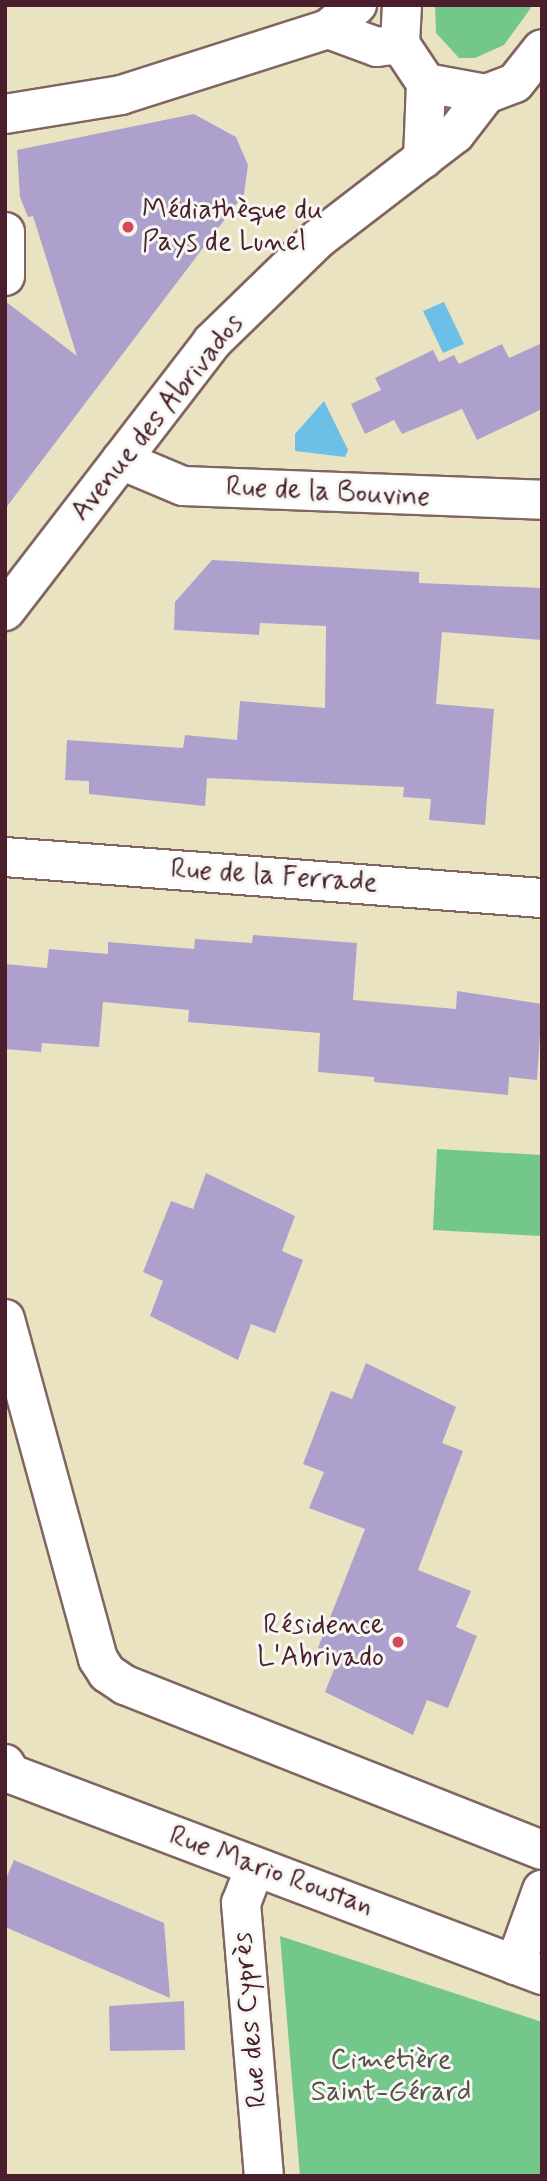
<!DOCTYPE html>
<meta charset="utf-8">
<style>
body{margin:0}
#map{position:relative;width:547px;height:2181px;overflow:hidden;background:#e9e3c2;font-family:Mynerve,sans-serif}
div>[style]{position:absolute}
.green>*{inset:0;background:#74c78a}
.water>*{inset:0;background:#6cc0e8}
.building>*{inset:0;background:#aea0cd}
.roads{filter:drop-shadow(2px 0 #826460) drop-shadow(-2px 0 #826460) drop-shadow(0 2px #826460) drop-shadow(0 -2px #826460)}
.minor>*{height:38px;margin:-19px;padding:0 19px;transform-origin:19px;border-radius:19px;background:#fff}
.dots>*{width:19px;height:19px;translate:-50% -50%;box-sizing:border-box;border:4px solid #f6f6f2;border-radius:50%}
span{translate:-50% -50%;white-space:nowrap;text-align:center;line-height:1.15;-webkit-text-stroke:6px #f6f6f2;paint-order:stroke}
.poi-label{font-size:28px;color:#4a1f2b}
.left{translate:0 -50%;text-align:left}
.right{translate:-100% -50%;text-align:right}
.street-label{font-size:28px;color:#4a1f2b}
.park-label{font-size:28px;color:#575148}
.frame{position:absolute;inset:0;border:7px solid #4a1f2b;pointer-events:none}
</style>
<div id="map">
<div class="green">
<i style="clip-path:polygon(435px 5px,533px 5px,504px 45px,475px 58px,459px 58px,436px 33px)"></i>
<i style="clip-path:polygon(437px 1149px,542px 1155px,542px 1236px,433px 1230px)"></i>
<i style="clip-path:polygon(280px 1936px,542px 2022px,542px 2176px,300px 2176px)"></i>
</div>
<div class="water">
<i style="clip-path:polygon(444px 302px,464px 344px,443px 353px,423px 311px)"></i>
<i style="clip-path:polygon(324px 401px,348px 450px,345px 457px,295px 451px,295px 434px)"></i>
</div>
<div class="building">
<i style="clip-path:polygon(194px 114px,236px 137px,248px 165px,244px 194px,5px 509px,5px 301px,77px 356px,33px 216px,28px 217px,20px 197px,17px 150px)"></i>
<i style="clip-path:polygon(542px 343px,542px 409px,477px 440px,462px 409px,402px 434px,394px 420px,365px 434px,351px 404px,381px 390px,375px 378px,433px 350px,439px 362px,454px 355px,459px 364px,502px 344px,509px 358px)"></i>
<i style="clip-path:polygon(212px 560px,419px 572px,419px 583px,542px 588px,542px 640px,442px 632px,436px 704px,494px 709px,485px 825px,429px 820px,431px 799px,403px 797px,404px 787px,207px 778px,205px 806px,89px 794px,89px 781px,65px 780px,67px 740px,183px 748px,185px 735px,237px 740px,240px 701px,325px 708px,326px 626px,260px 623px,259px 635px,174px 630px,175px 602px)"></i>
<i style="clip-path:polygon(253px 935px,357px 943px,353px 1000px,456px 1009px,457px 991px,542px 1004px,537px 1080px,509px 1077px,508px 1095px,374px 1082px,374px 1077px,318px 1072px,320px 1033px,188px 1022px,189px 1010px,103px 1002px,99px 1047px,42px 1043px,41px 1052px,5px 1049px,5px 964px,47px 968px,49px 949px,108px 954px,108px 942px,194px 949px,195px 939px,252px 943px)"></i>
<i style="clip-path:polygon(206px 1173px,295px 1216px,282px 1251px,303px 1260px,275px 1333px,251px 1324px,238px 1360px,150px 1316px,163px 1281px,143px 1272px,171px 1201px,193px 1209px)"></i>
<i style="clip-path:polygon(366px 1363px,456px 1407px,442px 1443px,463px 1451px,418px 1570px,471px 1591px,456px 1627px,477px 1636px,448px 1708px,427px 1700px,413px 1735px,325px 1692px,339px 1657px,318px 1648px,365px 1529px,309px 1508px,324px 1472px,303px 1464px,331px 1391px,352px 1399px)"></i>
<i style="clip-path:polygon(14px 1860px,164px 1923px,170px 1998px,5px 1927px,5px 1881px)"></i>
<i style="clip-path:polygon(184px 2001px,185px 2050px,110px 2051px,109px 2006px)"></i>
</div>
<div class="roads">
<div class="minor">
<i style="left:402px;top:5px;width:39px;rotate:93deg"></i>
<i style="left:400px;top:44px;width:47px;rotate:56.3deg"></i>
<i style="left:426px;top:83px;width:61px;rotate:10.4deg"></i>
<i style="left:486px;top:94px;width:31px;rotate:-21deg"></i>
<i style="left:515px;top:83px;width:43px;rotate:-51.5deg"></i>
<i style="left:328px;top:29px;width:52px;rotate:20.2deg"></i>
<i style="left:377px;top:47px;width:23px;rotate:-7deg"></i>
<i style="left:5px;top:114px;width:118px;rotate:-9.3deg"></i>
<i style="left:121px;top:95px;width:217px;rotate:-17.7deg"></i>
<i style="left:328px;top:29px;width:38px;rotate:-40deg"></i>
<i style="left:423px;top:159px;width:76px;rotate:-87.7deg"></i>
<i style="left:5px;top:232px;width:44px;rotate:90deg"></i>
<i style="left:121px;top:460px;width:67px;rotate:22.8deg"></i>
<i style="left:183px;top:486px;width:359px;rotate:2.2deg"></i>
<i style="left:5px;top:611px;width:339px;rotate:-52.4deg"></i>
<i style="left:212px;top:342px;width:148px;rotate:-44.2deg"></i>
<i style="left:318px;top:239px;width:173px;rotate:-37.5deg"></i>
<i style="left:455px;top:134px;width:51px;rotate:-52.2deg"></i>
<i style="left:5px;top:857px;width:539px;rotate:4.37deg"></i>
<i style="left:5px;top:1319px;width:352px;rotate:74.7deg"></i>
<i style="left:98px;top:1659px;width:17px;rotate:57deg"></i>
<i style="left:107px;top:1673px;width:22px;rotate:34deg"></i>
<i style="left:125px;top:1685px;width:448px;rotate:21.6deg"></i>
<i style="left:5px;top:1764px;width:12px;rotate:59deg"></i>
<i style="left:11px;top:1774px;width:568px;rotate:20.73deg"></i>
<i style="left:255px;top:1867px;width:39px;rotate:111deg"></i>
<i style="left:241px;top:1903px;width:274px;rotate:85.2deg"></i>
<i style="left:515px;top:1965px;width:80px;rotate:-70.2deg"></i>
</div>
</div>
<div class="dots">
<i style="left:128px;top:227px;background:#d1495b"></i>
<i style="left:398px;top:1642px;background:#d1495b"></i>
</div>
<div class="poi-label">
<span class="left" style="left:142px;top:227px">Médiathèque du<br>Pays de Lunel</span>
<span class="right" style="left:384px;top:1642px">Résidence<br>L'Abrivado</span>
</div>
<div class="street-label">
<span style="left:158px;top:418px;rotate:-51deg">Avenue des Abrivados</span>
<span style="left:328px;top:493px;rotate:3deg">Rue de la Bouvine</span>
<span style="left:274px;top:877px;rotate:4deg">Rue de la Ferrade</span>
<span style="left:271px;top:1872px;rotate:20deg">Rue Mario Roustan</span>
<span style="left:251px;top:2020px;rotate:-95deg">Rue des Cyprès</span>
</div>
<div class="park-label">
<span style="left:391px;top:2077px">Cimetière<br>Saint-Gérard</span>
</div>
<div class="frame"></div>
</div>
